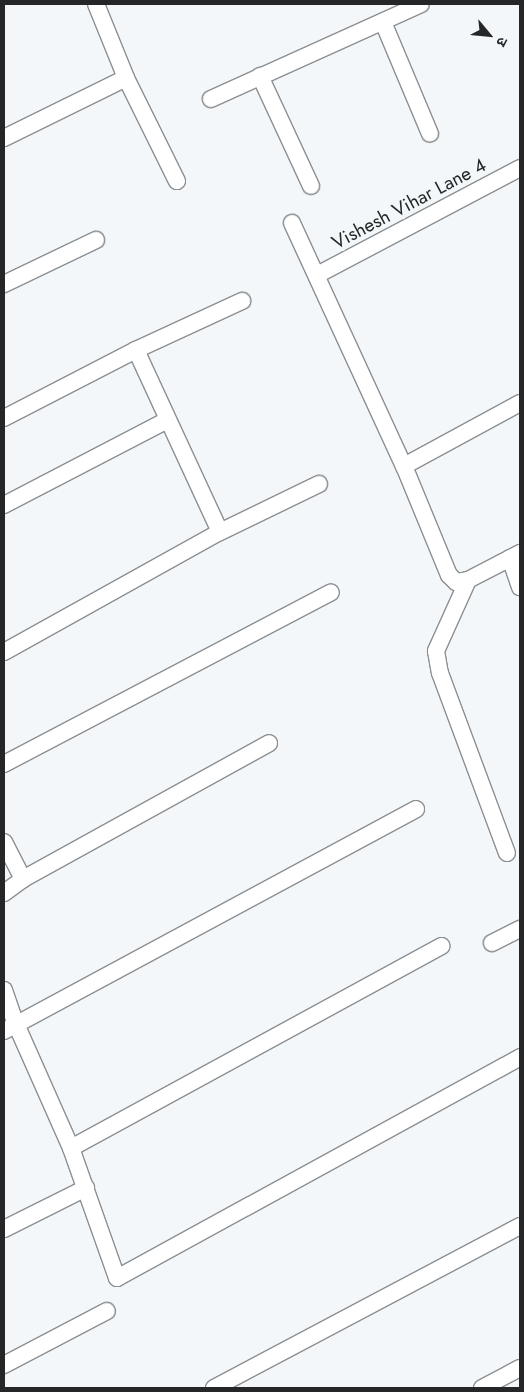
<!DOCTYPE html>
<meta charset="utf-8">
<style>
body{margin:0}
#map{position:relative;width:524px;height:1392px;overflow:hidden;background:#f3f7f9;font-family:Jost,"Noto Sans Devanagari",sans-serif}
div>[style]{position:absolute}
.roads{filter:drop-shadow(1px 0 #8c8f92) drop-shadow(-1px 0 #8c8f92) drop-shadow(0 1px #8c8f92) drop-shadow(0 -1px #8c8f92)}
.street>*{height:16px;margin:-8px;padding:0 8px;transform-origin:8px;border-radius:8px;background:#fff}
span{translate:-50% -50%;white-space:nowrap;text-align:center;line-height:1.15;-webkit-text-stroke:4px #f3f7f9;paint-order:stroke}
.street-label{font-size:19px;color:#242627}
.frame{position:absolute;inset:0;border:5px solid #242627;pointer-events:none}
.north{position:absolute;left:464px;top:10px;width:50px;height:50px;-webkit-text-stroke:4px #f3f7f9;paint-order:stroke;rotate:118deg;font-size:14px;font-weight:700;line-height:20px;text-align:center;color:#242627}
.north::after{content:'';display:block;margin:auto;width:18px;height:22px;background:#242627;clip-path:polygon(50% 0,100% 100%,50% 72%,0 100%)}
</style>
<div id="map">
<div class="roads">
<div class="street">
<i style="left:96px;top:4px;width:80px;rotate:67.9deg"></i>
<i style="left:126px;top:78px;width:115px;rotate:63.7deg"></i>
<i style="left:383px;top:22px;width:121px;rotate:67.2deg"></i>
<i style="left:260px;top:76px;width:121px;rotate:65.1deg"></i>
<i style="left:211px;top:99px;width:230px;rotate:-24.3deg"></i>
<i style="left:4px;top:138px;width:136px;rotate:-26.2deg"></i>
<i style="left:292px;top:223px;width:268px;rotate:65.3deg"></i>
<i style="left:404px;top:466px;width:118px;rotate:67.6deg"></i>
<i style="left:449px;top:575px;width:10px;rotate:45deg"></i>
<i style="left:456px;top:582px;width:12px;rotate:-9deg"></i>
<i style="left:468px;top:580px;width:59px;rotate:-27.4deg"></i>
<i style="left:317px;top:275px;width:229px;rotate:-27.8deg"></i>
<i style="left:4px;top:284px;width:102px;rotate:-25.6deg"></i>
<i style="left:136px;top:350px;width:200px;rotate:65.2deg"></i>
<i style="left:4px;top:418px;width:148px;rotate:-27.3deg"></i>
<i style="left:136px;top:350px;width:117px;rotate:-24.8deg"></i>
<i style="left:404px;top:466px;width:132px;rotate:-28.5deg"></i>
<i style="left:4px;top:505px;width:184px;rotate:-27.5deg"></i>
<i style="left:510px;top:558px;width:31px;rotate:71deg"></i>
<i style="left:468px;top:580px;width:78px;rotate:114.3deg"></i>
<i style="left:436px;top:651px;width:22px;rotate:80deg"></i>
<i style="left:440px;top:673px;width:192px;rotate:69.6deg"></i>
<i style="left:4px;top:652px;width:247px;rotate:-29.1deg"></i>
<i style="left:220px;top:532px;width:110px;rotate:-25.9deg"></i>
<i style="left:4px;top:764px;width:369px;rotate:-27.7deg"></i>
<i style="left:4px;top:842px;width:42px;rotate:62.8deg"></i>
<i style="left:4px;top:893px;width:24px;rotate:-36deg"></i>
<i style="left:23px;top:879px;width:281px;rotate:-28.9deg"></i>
<i style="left:492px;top:943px;width:31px;rotate:-27deg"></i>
<i style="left:4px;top:990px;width:36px;rotate:71deg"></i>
<i style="left:16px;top:1024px;width:136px;rotate:66.1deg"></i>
<i style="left:71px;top:1148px;width:138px;rotate:70.5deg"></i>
<i style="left:117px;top:1278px;width:460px;rotate:-28.7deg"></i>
<i style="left:4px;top:1031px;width:468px;rotate:-28.3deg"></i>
<i style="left:71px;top:1148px;width:422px;rotate:-28.6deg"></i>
<i style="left:4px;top:1229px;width:92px;rotate:-26.6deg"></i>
<i style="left:4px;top:1365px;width:116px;rotate:-27.7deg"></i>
<i style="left:214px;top:1388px;width:346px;rotate:-27.9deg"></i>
<i style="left:482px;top:1388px;width:43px;rotate:-27.8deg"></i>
</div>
</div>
<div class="street-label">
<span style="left:409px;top:204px;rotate:-28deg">Vishesh Vihar Lane 4</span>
</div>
<div class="frame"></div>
<div class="north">उ</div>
</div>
